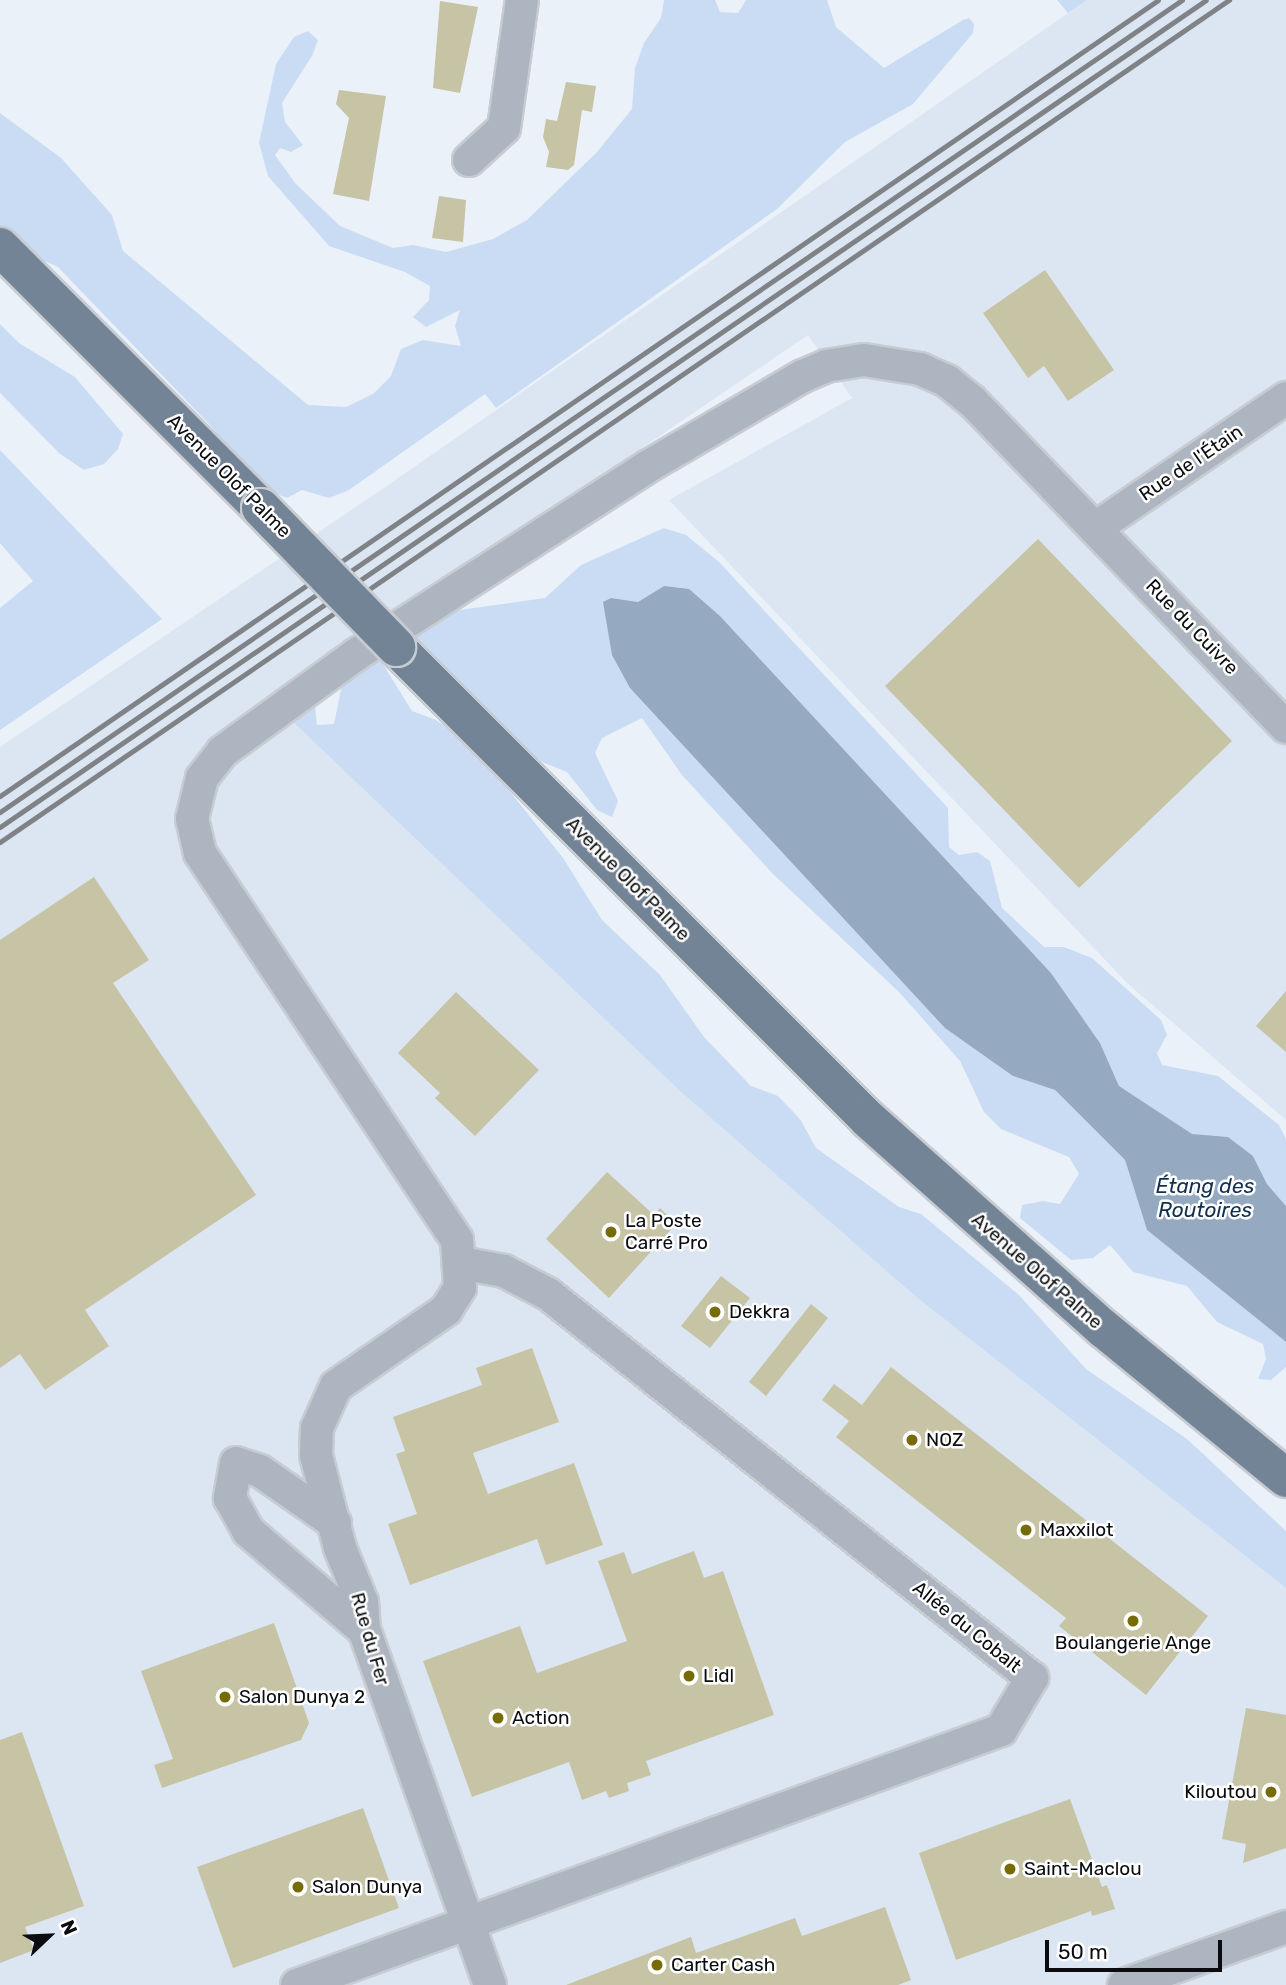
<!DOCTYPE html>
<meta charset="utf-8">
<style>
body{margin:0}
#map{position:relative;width:1286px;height:1985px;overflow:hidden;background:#ebf1f8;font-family:Rubik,sans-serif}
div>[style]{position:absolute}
.built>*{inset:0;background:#dbe6f2}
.green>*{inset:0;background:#c9dcf3}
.water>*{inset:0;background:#95a9c1}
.building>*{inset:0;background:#c7c3a5}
.roads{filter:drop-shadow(2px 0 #c7ccd3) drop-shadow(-2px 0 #c7ccd3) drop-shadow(0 2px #c7ccd3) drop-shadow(0 -2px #c7ccd3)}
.minor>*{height:32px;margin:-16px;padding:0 16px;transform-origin:16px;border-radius:16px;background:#adb5c0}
.major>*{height:38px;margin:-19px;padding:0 19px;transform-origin:19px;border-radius:19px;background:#748497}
.rail>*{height:5px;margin:-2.5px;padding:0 2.5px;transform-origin:2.5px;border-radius:2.5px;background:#7f8388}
.bridges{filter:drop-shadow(2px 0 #c7ccd3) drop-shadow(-2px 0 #c7ccd3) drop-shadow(0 2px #c7ccd3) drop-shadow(0 -2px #c7ccd3)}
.major-bridge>*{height:38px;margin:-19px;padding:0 19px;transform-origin:19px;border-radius:19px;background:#748497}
.dots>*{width:19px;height:19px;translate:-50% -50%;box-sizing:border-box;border:4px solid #fff;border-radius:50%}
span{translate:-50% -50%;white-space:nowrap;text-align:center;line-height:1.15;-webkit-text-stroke:5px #fff;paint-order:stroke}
.street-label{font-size:19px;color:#0a0c0f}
.poi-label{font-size:19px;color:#0a0c0f}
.left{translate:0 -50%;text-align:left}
.right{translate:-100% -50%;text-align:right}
.water-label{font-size:21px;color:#112f51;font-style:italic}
.north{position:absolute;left:14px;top:1901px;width:70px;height:70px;-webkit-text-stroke:5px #fff;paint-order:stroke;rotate:67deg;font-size:19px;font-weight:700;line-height:28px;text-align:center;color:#0a0c0f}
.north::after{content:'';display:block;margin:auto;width:24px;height:32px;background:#0a0c0f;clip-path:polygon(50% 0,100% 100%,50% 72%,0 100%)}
.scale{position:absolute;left:1045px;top:1940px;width:177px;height:32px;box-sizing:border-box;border:4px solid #0a0c0f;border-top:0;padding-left:9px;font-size:21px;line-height:24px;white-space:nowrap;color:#0a0c0f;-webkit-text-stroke:5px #fff;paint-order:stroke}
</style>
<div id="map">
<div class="built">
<i style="clip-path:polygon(1087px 0,1286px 0,1286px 1120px,1128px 984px,669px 500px,852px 398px,808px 335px,271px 700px,680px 1091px,915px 1296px,1286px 1588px,1286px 1985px,0 1985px,0 747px,378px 492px)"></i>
</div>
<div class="green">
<i style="clip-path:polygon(664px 0,715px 0,720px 12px,738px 13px,746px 0,827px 0,836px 27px,884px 68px,963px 20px,969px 18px,974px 24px,973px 33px,913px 104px,845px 142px,777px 209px,496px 408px,485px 394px,349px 490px,329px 498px,302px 490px,287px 498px,262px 488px,210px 425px,58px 267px,27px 253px,0 226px,0 113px,61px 158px,112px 215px,123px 251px,308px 405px,346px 407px,373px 394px,391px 376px,401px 349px,423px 340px,461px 346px,455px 326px,460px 310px,426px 327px,413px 317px,429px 300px,430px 286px,405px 272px,329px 246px,268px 176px,259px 143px,276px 64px,294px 37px,308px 31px,318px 40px,312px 56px,282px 103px,285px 122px,303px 145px,291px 152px,280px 148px,275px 155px,295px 183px,340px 226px,393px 248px,413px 245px,446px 252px,493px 239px,527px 220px,597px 152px,632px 109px,635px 68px,644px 43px,661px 18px)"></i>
<i style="clip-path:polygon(1057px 0,1087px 0,1068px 13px)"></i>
<i style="clip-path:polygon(0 324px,19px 343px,75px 377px,123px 434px,118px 449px,104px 464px,84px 470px,60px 454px,0 393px)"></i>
<i style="clip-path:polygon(0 450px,162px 619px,0 730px,0 608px,33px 581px,0 543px)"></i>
<i style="clip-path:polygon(664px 528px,686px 535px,719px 562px,948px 808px,949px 847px,959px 855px,977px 852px,990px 861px,1002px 908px,1044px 947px,1064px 947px,1092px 958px,1161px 1020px,1167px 1035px,1157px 1053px,1162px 1065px,1218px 1076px,1279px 1125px,1286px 1139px,1286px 1206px,1267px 1184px,1253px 1156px,1228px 1137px,1192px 1135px,1119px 1086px,1100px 1043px,1051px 973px,720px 616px,664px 586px,638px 602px,611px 598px,630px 688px,1013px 1076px,1055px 1090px,1125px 1160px,1147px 1230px,1286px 1342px,1286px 1367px,1271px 1380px,1258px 1379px,1266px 1359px,1263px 1344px,1217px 1322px,1187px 1286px,1133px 1272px,1110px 1245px,1093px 1258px,1071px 1260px,1020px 1218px,1022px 1205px,1043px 1201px,1060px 1204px,1079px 1174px,1069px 1157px,1001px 1129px,984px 1112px,960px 1061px,899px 992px,773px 874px,682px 775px,642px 718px,602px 738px,595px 753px,618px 801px,612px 817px,597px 810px,567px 772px,542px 762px,402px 635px,431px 614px,545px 598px,581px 565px)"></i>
<i style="clip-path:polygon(376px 653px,412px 711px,436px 720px,472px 744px,563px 858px,602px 920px,660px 975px,704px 1037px,751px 1086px,778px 1096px,800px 1119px,816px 1148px,899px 1207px,921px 1214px,1019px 1295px,1086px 1369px,1187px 1439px,1286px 1531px,1286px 1588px,915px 1296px,680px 1091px,287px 716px,314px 697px,317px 725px,334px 724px,344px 675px)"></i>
</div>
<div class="water">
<i style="clip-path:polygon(664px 586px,689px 589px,720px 616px,1051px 973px,1100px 1043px,1119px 1086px,1192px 1134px,1228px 1137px,1253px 1156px,1267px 1184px,1286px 1206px,1286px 1342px,1147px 1230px,1125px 1160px,1055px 1090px,1013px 1076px,945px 1028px,630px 688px,612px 655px,603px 602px,611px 598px,638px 602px)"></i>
</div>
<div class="building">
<i style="clip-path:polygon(440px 1px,478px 7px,460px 93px,433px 88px)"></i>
<i style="clip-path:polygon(566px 82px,596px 86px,592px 112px,582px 110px,574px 165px,568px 170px,546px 167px,549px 152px,543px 137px,546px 119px,557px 121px)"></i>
<i style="clip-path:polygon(339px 90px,386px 96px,369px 201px,333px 194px,349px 118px,336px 104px)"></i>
<i style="clip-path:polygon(439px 196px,466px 200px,463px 242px,432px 238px)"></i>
<i style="clip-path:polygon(1045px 270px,1114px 370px,1068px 401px,1044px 366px,1028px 378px,983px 313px)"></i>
<i style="clip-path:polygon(1038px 539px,1232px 741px,1079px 888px,885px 686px)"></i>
<i style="clip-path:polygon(94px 877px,149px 960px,113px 983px,256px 1195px,85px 1310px,109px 1346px,45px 1390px,20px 1354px,0 1368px,0 940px)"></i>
<i style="clip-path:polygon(1286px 991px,1286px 1052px,1256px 1026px)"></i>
<i style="clip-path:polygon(456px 992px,539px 1070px,475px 1136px,435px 1098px,440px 1093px,398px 1053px)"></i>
<i style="clip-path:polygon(607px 1172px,654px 1215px,660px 1208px,676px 1224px,609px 1298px,546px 1239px)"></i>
<i style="clip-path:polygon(721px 1276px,750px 1298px,710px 1348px,681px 1326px)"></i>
<i style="clip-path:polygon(811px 1304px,828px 1318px,766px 1396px,749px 1382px)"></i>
<i style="clip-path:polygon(532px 1348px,559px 1422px,473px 1453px,488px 1494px,574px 1463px,603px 1545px,546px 1565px,537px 1539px,410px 1585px,388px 1524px,417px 1514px,396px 1454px,405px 1451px,393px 1417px,482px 1385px,476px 1368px)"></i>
<i style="clip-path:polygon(891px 1367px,1208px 1616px,1146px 1695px,1059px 1626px,1066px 1618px,836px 1437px,849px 1421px,822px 1400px,834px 1384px,862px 1405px)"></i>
<i style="clip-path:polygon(694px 1551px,704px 1578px,723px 1571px,774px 1715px,646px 1761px,651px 1775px,627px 1783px,629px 1791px,609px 1798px,606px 1791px,582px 1800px,569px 1762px,472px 1797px,423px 1661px,520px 1626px,537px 1673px,627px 1641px,598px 1561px,624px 1552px,632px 1574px)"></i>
<i style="clip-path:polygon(274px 1623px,309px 1723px,301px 1740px,162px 1788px,154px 1765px,173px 1759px,141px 1671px)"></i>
<i style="clip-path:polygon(1246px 1708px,1286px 1715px,1286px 1848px,1243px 1863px,1246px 1844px,1222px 1839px)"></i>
<i style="clip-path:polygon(22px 1732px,84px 1906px,25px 1927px,34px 1950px,0 1963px,0 1740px)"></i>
<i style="clip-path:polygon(1070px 1799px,1102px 1887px,1107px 1885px,1115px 1909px,1092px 1916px,1091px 1911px,956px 1960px,919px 1853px)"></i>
<i style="clip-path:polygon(363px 1808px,399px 1908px,233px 1968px,197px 1867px)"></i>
<i style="clip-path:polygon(885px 1907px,911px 1980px,898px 1985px,566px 1985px,691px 1937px,696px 1953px,795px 1918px,802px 1936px)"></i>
</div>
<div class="roads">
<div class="minor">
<i style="left:469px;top:160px;width:47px;rotate:-42.4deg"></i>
<i style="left:504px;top:128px;width:129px;rotate:-82deg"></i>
<i style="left:1097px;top:527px;width:229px;rotate:-34.3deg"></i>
<i style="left:335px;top:1523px;width:91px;rotate:-145.3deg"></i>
<i style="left:260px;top:1471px;width:25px;rotate:-162deg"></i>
<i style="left:236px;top:1463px;width:36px;rotate:100deg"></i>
<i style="left:230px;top:1498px;width:38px;rotate:61deg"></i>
<i style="left:248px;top:1531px;width:153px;rotate:40.5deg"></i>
<i style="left:297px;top:1985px;width:749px;rotate:-19.91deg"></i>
<i style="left:1001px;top:1730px;width:61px;rotate:-59.2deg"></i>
<i style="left:1032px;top:1678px;width:618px;rotate:-141.57deg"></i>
<i style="left:548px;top:1294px;width:50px;rotate:-152.4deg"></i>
<i style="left:504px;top:1271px;width:44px;rotate:-169.5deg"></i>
<i style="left:490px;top:1985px;width:377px;rotate:-109.5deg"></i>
<i style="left:364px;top:1630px;width:28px;rotate:-94deg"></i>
<i style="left:362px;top:1602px;width:58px;rotate:-112.2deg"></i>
<i style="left:340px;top:1548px;width:96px;rotate:-104.5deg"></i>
<i style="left:316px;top:1455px;width:27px;rotate:-88deg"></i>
<i style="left:317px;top:1428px;width:46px;rotate:-65.7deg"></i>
<i style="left:336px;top:1386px;width:134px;rotate:-34.6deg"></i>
<i style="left:446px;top:1310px;width:26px;rotate:-58deg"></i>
<i style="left:460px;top:1288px;width:48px;rotate:-93.6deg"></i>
<i style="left:457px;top:1240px;width:465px;rotate:-123.6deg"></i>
<i style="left:200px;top:853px;width:35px;rotate:-103deg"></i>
<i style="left:192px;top:819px;width:42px;rotate:-76.3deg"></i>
<i style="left:202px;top:778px;width:33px;rotate:-52deg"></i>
<i style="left:222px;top:752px;width:167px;rotate:-36deg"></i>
<i style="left:357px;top:654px;width:345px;rotate:-32.8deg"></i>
<i style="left:647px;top:467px;width:181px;rotate:-30.3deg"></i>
<i style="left:803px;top:376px;width:25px;rotate:-23deg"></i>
<i style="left:826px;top:366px;width:38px;rotate:-9deg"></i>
<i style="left:864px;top:360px;width:57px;rotate:9.1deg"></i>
<i style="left:920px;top:369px;width:30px;rotate:24deg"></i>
<i style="left:947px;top:381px;width:33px;rotate:39deg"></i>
<i style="left:973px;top:402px;width:451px;rotate:46.1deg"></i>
<i style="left:1124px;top:1985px;width:172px;rotate:-19.7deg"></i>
</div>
<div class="major">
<i style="left:0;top:247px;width:369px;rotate:45deg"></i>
<i style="left:396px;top:647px;width:668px;rotate:45deg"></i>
<i style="left:868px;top:1119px;width:316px;rotate:41.7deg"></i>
<i style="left:1104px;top:1329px;width:235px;rotate:39.3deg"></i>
</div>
</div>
<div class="rail">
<i style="left:0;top:796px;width:1405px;rotate:-34.5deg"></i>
<i style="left:0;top:812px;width:1434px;rotate:-34.49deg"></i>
<i style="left:0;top:827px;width:1462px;rotate:-34.44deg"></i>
<i style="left:0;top:842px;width:1490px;rotate:-34.42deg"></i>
</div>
<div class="bridges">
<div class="major-bridge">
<i style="left:261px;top:508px;width:194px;rotate:45.8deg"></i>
</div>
</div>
<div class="dots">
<i style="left:611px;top:1232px;background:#776b05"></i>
<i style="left:715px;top:1312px;background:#776b05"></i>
<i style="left:912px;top:1440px;background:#776b05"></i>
<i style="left:1026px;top:1530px;background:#776b05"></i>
<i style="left:1133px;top:1621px;background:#776b05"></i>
<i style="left:689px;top:1676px;background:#776b05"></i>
<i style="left:225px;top:1697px;background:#776b05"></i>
<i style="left:498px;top:1718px;background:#776b05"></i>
<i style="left:1271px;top:1792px;background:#776b05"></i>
<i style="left:1010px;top:1869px;background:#776b05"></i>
<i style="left:298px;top:1887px;background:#776b05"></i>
<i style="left:657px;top:1965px;background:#776b05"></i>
</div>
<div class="street-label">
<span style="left:1191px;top:463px;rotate:-34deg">Rue de l'Étain</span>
<span style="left:229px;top:476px;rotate:45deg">Avenue Olof Palme</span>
<span style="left:1192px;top:627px;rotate:46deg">Rue du Cuivre</span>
<span style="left:628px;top:879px;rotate:45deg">Avenue Olof Palme</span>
<span style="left:1037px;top:1271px;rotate:41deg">Avenue Olof Palme</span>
<span style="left:967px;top:1627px;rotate:39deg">Allée du Cobalt</span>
<span style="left:370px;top:1639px;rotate:74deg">Rue du Fer</span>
</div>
<div class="poi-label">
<span class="left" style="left:625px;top:1232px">La Poste<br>Carré Pro</span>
<span class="left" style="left:729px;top:1312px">Dekkra</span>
<span class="left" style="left:926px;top:1440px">NOZ</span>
<span class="left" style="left:1040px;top:1530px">Maxxilot</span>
<span style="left:1133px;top:1643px">Boulangerie Ange</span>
<span class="left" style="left:703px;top:1676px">Lidl</span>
<span class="left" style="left:239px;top:1697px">Salon Dunya 2</span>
<span class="left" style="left:512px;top:1718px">Action</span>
<span class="right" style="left:1257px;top:1792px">Kiloutou</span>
<span class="left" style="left:1024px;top:1869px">Saint-Maclou</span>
<span class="left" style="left:312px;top:1887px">Salon Dunya</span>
<span class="left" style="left:671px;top:1965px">Carter Cash</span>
</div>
<div class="water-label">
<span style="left:1205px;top:1198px">Étang des<br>Routoires</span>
</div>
<div class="north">N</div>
<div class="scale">50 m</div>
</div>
